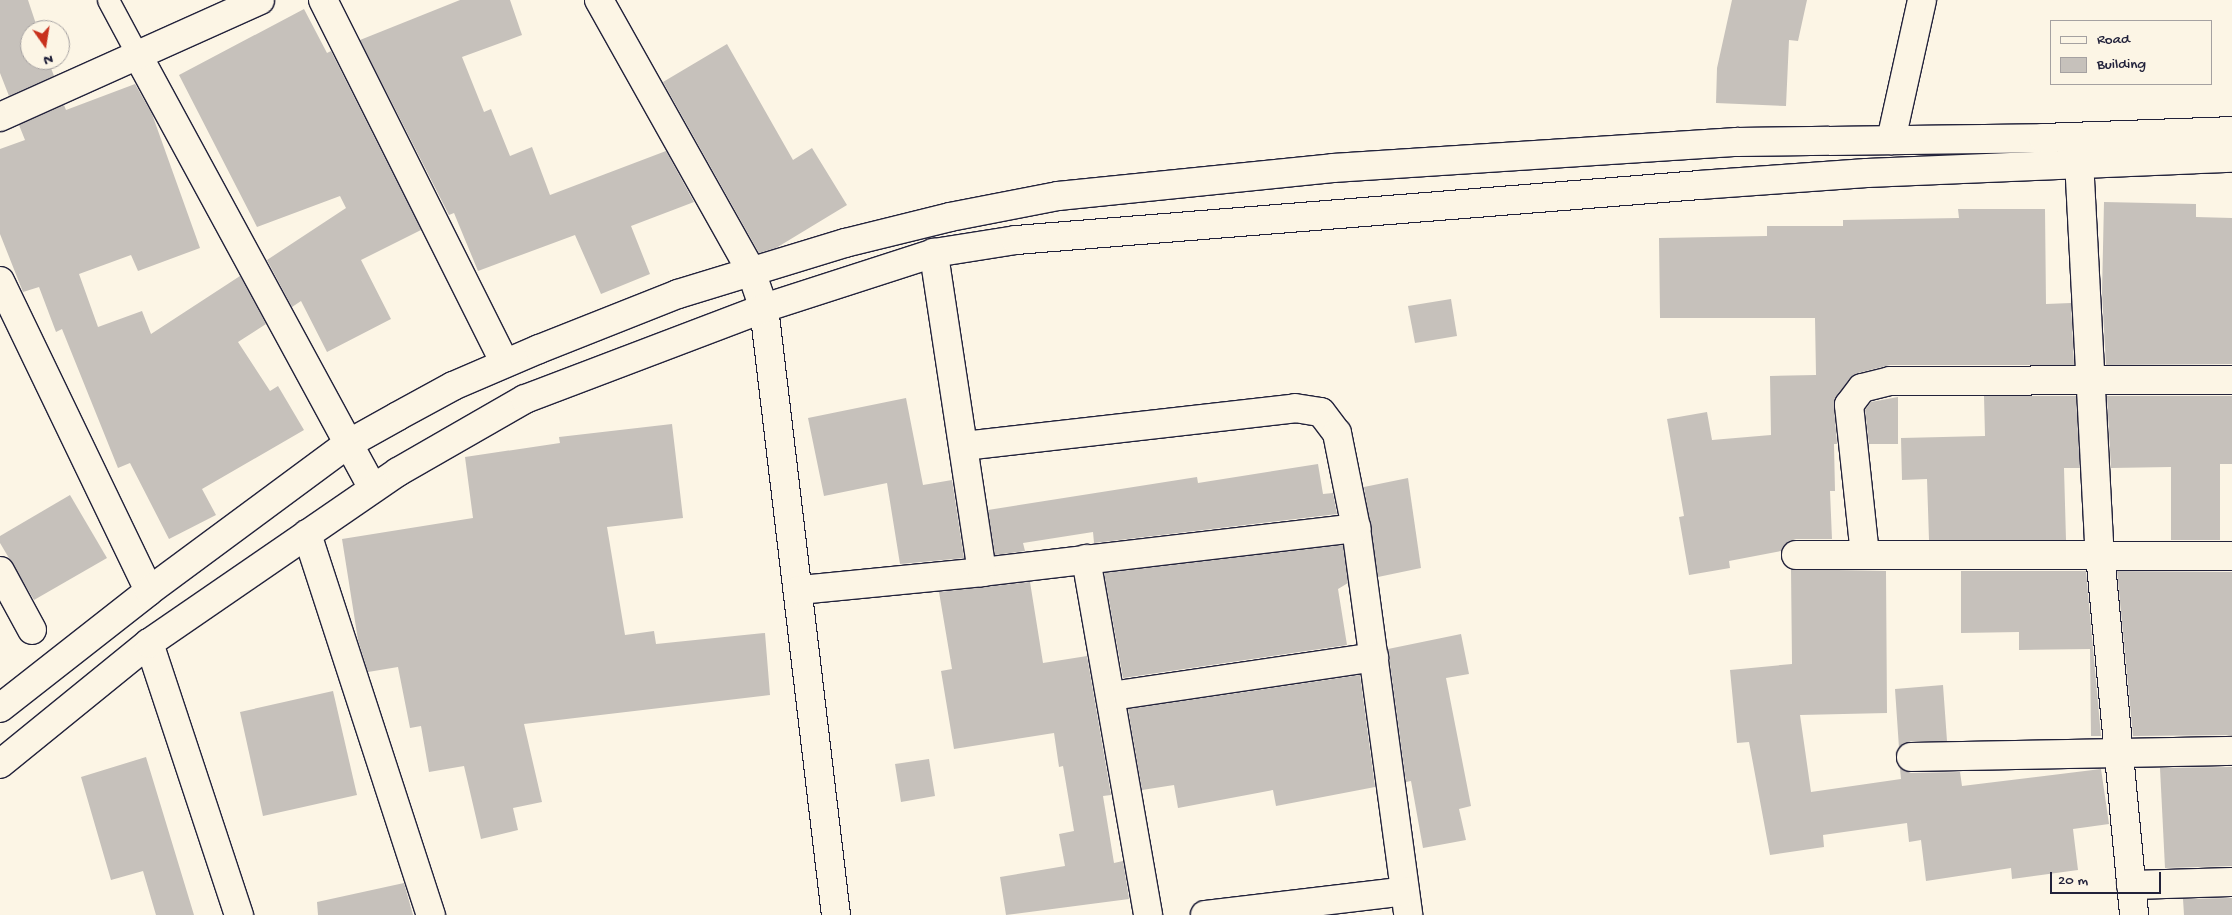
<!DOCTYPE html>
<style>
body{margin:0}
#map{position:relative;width:2232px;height:915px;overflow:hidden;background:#fcf5e5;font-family:"Gochi Hand",sans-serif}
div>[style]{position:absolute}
.building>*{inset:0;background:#c6c1bb}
.roads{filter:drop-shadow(1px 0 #22223b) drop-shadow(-1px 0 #22223b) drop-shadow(0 1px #22223b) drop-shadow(0 -1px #22223b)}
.service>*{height:21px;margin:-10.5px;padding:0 10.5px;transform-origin:10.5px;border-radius:10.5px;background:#fcf5e5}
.minor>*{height:28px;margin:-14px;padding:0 14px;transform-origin:14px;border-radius:14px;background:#fcf5e5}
.secondary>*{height:28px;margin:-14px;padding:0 14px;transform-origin:14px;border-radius:14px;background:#fcf5e5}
span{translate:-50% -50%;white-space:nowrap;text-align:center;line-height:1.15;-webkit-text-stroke:5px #fcf5e5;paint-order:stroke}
.legend{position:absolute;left:2050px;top:20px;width:162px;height:65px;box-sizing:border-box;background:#fcf5e5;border:1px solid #a5a1a1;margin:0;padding:6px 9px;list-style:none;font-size:15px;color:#22223b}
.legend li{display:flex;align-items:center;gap:10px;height:25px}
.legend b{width:25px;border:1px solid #a5a1a1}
.north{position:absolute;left:20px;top:20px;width:50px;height:50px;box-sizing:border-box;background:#fcf5e5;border:1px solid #a5a1a1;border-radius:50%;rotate:167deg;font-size:14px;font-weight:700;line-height:20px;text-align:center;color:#22223b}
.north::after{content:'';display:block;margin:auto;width:18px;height:22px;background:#c8321e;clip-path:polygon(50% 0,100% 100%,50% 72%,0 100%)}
.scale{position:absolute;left:2050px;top:872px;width:111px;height:22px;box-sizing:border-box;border:2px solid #22223b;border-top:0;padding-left:6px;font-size:15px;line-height:18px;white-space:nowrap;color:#22223b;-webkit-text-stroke:4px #fcf5e5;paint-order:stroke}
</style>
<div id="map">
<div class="building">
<i style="clip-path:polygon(0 0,28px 0,38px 30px,30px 30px,30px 60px,48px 60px,54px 76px,9px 96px,0 73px)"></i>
<i style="clip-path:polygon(460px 0,510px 0,522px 35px,462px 57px,484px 112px,491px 109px,510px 156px,532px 147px,550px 195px,666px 151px,694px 202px,631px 226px,650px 274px,601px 294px,575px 235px,478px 271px,454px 213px,449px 215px,360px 40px)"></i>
<i style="clip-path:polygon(1732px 0,1807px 0,1798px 41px,1789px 40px,1786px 106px,1716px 103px,1717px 68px)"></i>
<i style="clip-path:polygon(304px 9px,327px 53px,331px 51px,421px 230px,361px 260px,391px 319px,327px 352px,301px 301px,292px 307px,267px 260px,346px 208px,340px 196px,257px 227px,179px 75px)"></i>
<i style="clip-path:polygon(727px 44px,793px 160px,812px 148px,847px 205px,776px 248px,759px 253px,663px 82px)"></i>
<i style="clip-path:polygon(135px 84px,152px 114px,200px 248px,138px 271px,131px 255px,79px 274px,98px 327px,142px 311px,151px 334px,240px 276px,266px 324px,238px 342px,270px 391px,278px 386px,304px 430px,202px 489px,216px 515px,169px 539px,130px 463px,118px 468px,62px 329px,56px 332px,39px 287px,23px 292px,0 234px,0 149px,25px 140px,19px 125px,64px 105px,66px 110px)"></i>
<i style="clip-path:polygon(2104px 202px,2196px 204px,2196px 217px,2232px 218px,2232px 364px,2106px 365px,2102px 293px)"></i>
<i style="clip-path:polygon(1958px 209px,2045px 209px,2046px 304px,2071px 303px,2074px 365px,1890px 365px,1858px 373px,1837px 396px,1834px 406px,1837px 444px,1834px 444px,1835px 491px,1830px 491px,1832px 539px,1796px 539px,1788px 542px,1781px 551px,1729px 561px,1730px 568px,1689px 575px,1679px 517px,1684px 516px,1667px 419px,1707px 412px,1712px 440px,1771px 435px,1770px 376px,1816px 375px,1815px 318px,1660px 318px,1659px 238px,1767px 236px,1767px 226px,1843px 226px,1843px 220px,1959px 218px)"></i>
<i style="clip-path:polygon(1451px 299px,1457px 336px,1415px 343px,1408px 306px)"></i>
<i style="clip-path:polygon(1984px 396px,2076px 396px,2080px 468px,2064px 468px,2066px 540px,1929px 540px,1927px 479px,1902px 480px,1901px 438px,1985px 436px)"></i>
<i style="clip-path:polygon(2107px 396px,2232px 396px,2232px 464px,2220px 464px,2220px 540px,2171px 540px,2171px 467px,2111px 468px)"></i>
<i style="clip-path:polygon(1898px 397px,1898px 444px,1869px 444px,1865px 410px,1871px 402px)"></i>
<i style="clip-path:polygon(906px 398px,923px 485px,952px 480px,964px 558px,900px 564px,887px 483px,824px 496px,808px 418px)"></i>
<i style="clip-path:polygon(672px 424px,683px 518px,607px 527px,625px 635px,654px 631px,656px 644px,765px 633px,770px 695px,524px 724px,542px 802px,513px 808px,518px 830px,481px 839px,464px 766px,429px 772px,421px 726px,410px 728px,398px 667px,368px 672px,358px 640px,342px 539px,473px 518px,465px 457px,560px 443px,559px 437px)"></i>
<i style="clip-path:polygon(1318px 464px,1323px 494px,1333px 493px,1337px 514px,1094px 543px,1093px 532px,1023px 543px,1025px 551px,995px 555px,988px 510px,1197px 477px,1198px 483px)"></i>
<i style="clip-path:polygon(1408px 478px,1421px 568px,1378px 577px,1364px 487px)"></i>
<i style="clip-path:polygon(70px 495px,107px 558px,34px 600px,0 543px,0 536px)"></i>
<i style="clip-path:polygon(1343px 545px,1348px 583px,1338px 589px,1347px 645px,1123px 678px,1104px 573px)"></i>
<i style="clip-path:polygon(1791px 569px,1886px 571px,1887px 713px,1800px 715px,1811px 792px,1901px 779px,1900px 768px,1911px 773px,1960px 772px,1962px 786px,2101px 769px,2109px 824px,2073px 829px,2078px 870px,2012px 879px,2011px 868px,1926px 881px,1921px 840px,1909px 842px,1907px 823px,1823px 835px,1824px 847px,1770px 855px,1749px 742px,1737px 743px,1730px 670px,1792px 664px)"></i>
<i style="clip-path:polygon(1961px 571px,2086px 571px,2101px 736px,2091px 736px,2090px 649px,2019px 650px,2019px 632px,1961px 633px)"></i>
<i style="clip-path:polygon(2117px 571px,2232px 572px,2232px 735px,2133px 736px)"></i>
<i style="clip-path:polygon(1030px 582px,1043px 663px,1087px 656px,1111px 795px,1103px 796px,1114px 863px,1123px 861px,1129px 899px,1006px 915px,1000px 877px,1065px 866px,1059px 834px,1074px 831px,1063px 766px,1059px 767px,1054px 733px,954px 749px,941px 671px,952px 669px,939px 592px)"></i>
<i style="clip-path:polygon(1461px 634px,1469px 674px,1446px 678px,1471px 806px,1459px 809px,1466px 840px,1423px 848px,1411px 781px,1406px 782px,1388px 649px)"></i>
<i style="clip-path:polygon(1360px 675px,1375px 787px,1276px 806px,1273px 790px,1178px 808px,1174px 785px,1142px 790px,1128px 709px)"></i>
<i style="clip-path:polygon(1943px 685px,1947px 741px,1911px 741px,1899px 748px,1895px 689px)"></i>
<i style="clip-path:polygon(333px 691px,357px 795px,263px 816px,240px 712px)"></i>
<i style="clip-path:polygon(146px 757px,194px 915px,156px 915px,143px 871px,111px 880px,81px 777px)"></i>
<i style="clip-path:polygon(929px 759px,935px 796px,901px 802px,895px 764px)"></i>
<i style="clip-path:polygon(2232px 767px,2232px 866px,2165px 868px,2160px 768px)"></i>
<i style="clip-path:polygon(404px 883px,413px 915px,318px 915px,317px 902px)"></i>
<i style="clip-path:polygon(2232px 898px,2232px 915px,2184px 915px,2183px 899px)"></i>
</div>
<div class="roads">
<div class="service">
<i style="left:108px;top:0;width:61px;rotate:61.8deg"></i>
</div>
<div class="minor">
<i style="left:323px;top:0;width:406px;rotate:63.4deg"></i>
<i style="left:599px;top:0;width:311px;rotate:60.7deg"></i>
<i style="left:751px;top:271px;width:39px;rotate:71deg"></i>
<i style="left:764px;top:308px;width:611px;rotate:83.24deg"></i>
<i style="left:137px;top:54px;width:494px;rotate:61.5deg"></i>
<i style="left:0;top:117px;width:285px;rotate:-24.2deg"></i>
<i style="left:1891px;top:140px;width:143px;rotate:-77.5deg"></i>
<i style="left:2078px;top:141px;width:414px;rotate:87deg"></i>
<i style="left:2100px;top:554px;width:363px;rotate:84.6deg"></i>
<i style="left:0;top:281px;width:344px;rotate:64.3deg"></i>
<i style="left:964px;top:446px;width:333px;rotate:-6.5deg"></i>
<i style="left:1295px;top:408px;width:26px;rotate:9deg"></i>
<i style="left:1321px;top:412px;width:26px;rotate:53deg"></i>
<i style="left:1337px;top:433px;width:97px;rotate:78.7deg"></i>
<i style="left:1356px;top:528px;width:390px;rotate:82.3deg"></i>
<i style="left:307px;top:534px;width:401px;rotate:72deg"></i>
<i style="left:1796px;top:555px;width:436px;rotate:0.1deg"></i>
<i style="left:1865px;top:555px;width:151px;rotate:-96.1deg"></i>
<i style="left:1849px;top:405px;width:21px;rotate:-53deg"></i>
<i style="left:1862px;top:388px;width:29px;rotate:-14deg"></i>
<i style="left:1890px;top:381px;width:342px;rotate:-0.2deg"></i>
<i style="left:1086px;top:559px;width:361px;rotate:80.1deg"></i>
<i style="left:0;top:571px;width:67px;rotate:61.5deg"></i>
<i style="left:982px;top:572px;width:377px;rotate:-6.7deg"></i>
<i style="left:800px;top:590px;width:183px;rotate:-5.6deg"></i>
<i style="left:982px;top:572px;width:323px;rotate:-98.6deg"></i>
<i style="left:149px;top:643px;width:287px;rotate:71.7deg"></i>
<i style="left:1111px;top:696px;width:266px;rotate:-8.4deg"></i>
<i style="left:1911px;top:757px;width:321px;rotate:-1.1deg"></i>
<i style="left:2131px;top:885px;width:101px;rotate:-1.7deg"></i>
<i style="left:1205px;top:915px;width:201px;rotate:-6.8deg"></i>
</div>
<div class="secondary">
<i style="left:0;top:708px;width:189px;rotate:-38.1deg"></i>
<i style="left:149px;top:591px;width:247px;rotate:-36.5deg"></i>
<i style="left:348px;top:444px;width:57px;rotate:-29.2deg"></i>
<i style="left:398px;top:416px;width:63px;rotate:-28.6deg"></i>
<i style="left:453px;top:386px;width:94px;rotate:-23.3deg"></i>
<i style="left:539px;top:349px;width:149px;rotate:-21.6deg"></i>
<i style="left:678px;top:294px;width:175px;rotate:-17deg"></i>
<i style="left:845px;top:243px;width:108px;rotate:-13.9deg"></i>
<i style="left:950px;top:217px;width:110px;rotate:-11deg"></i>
<i style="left:1058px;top:196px;width:276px;rotate:-5.8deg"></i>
<i style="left:1333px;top:168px;width:405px;rotate:-3.7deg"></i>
<i style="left:1737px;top:142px;width:306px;rotate:-0.7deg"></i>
<i style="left:2043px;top:138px;width:189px;rotate:-2.1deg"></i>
<i style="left:0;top:764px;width:192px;rotate:-39.1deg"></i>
<i style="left:149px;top:643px;width:302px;rotate:-34.5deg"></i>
<i style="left:398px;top:472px;width:146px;rotate:-29.9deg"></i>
<i style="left:525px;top:399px;width:256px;rotate:-20.8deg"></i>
<i style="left:764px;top:308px;width:179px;rotate:-17.9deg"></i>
<i style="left:934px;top:253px;width:83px;rotate:-9deg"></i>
<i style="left:1016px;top:240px;width:685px;rotate:-4.6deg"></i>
<i style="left:1699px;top:185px;width:168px;rotate:-4.1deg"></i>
<i style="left:1867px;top:173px;width:365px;rotate:-2.4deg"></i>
</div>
</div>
<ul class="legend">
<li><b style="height:6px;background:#fcf5e5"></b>Road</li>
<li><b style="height:14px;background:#c6c1bb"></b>Building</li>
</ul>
<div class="north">N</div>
<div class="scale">20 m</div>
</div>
